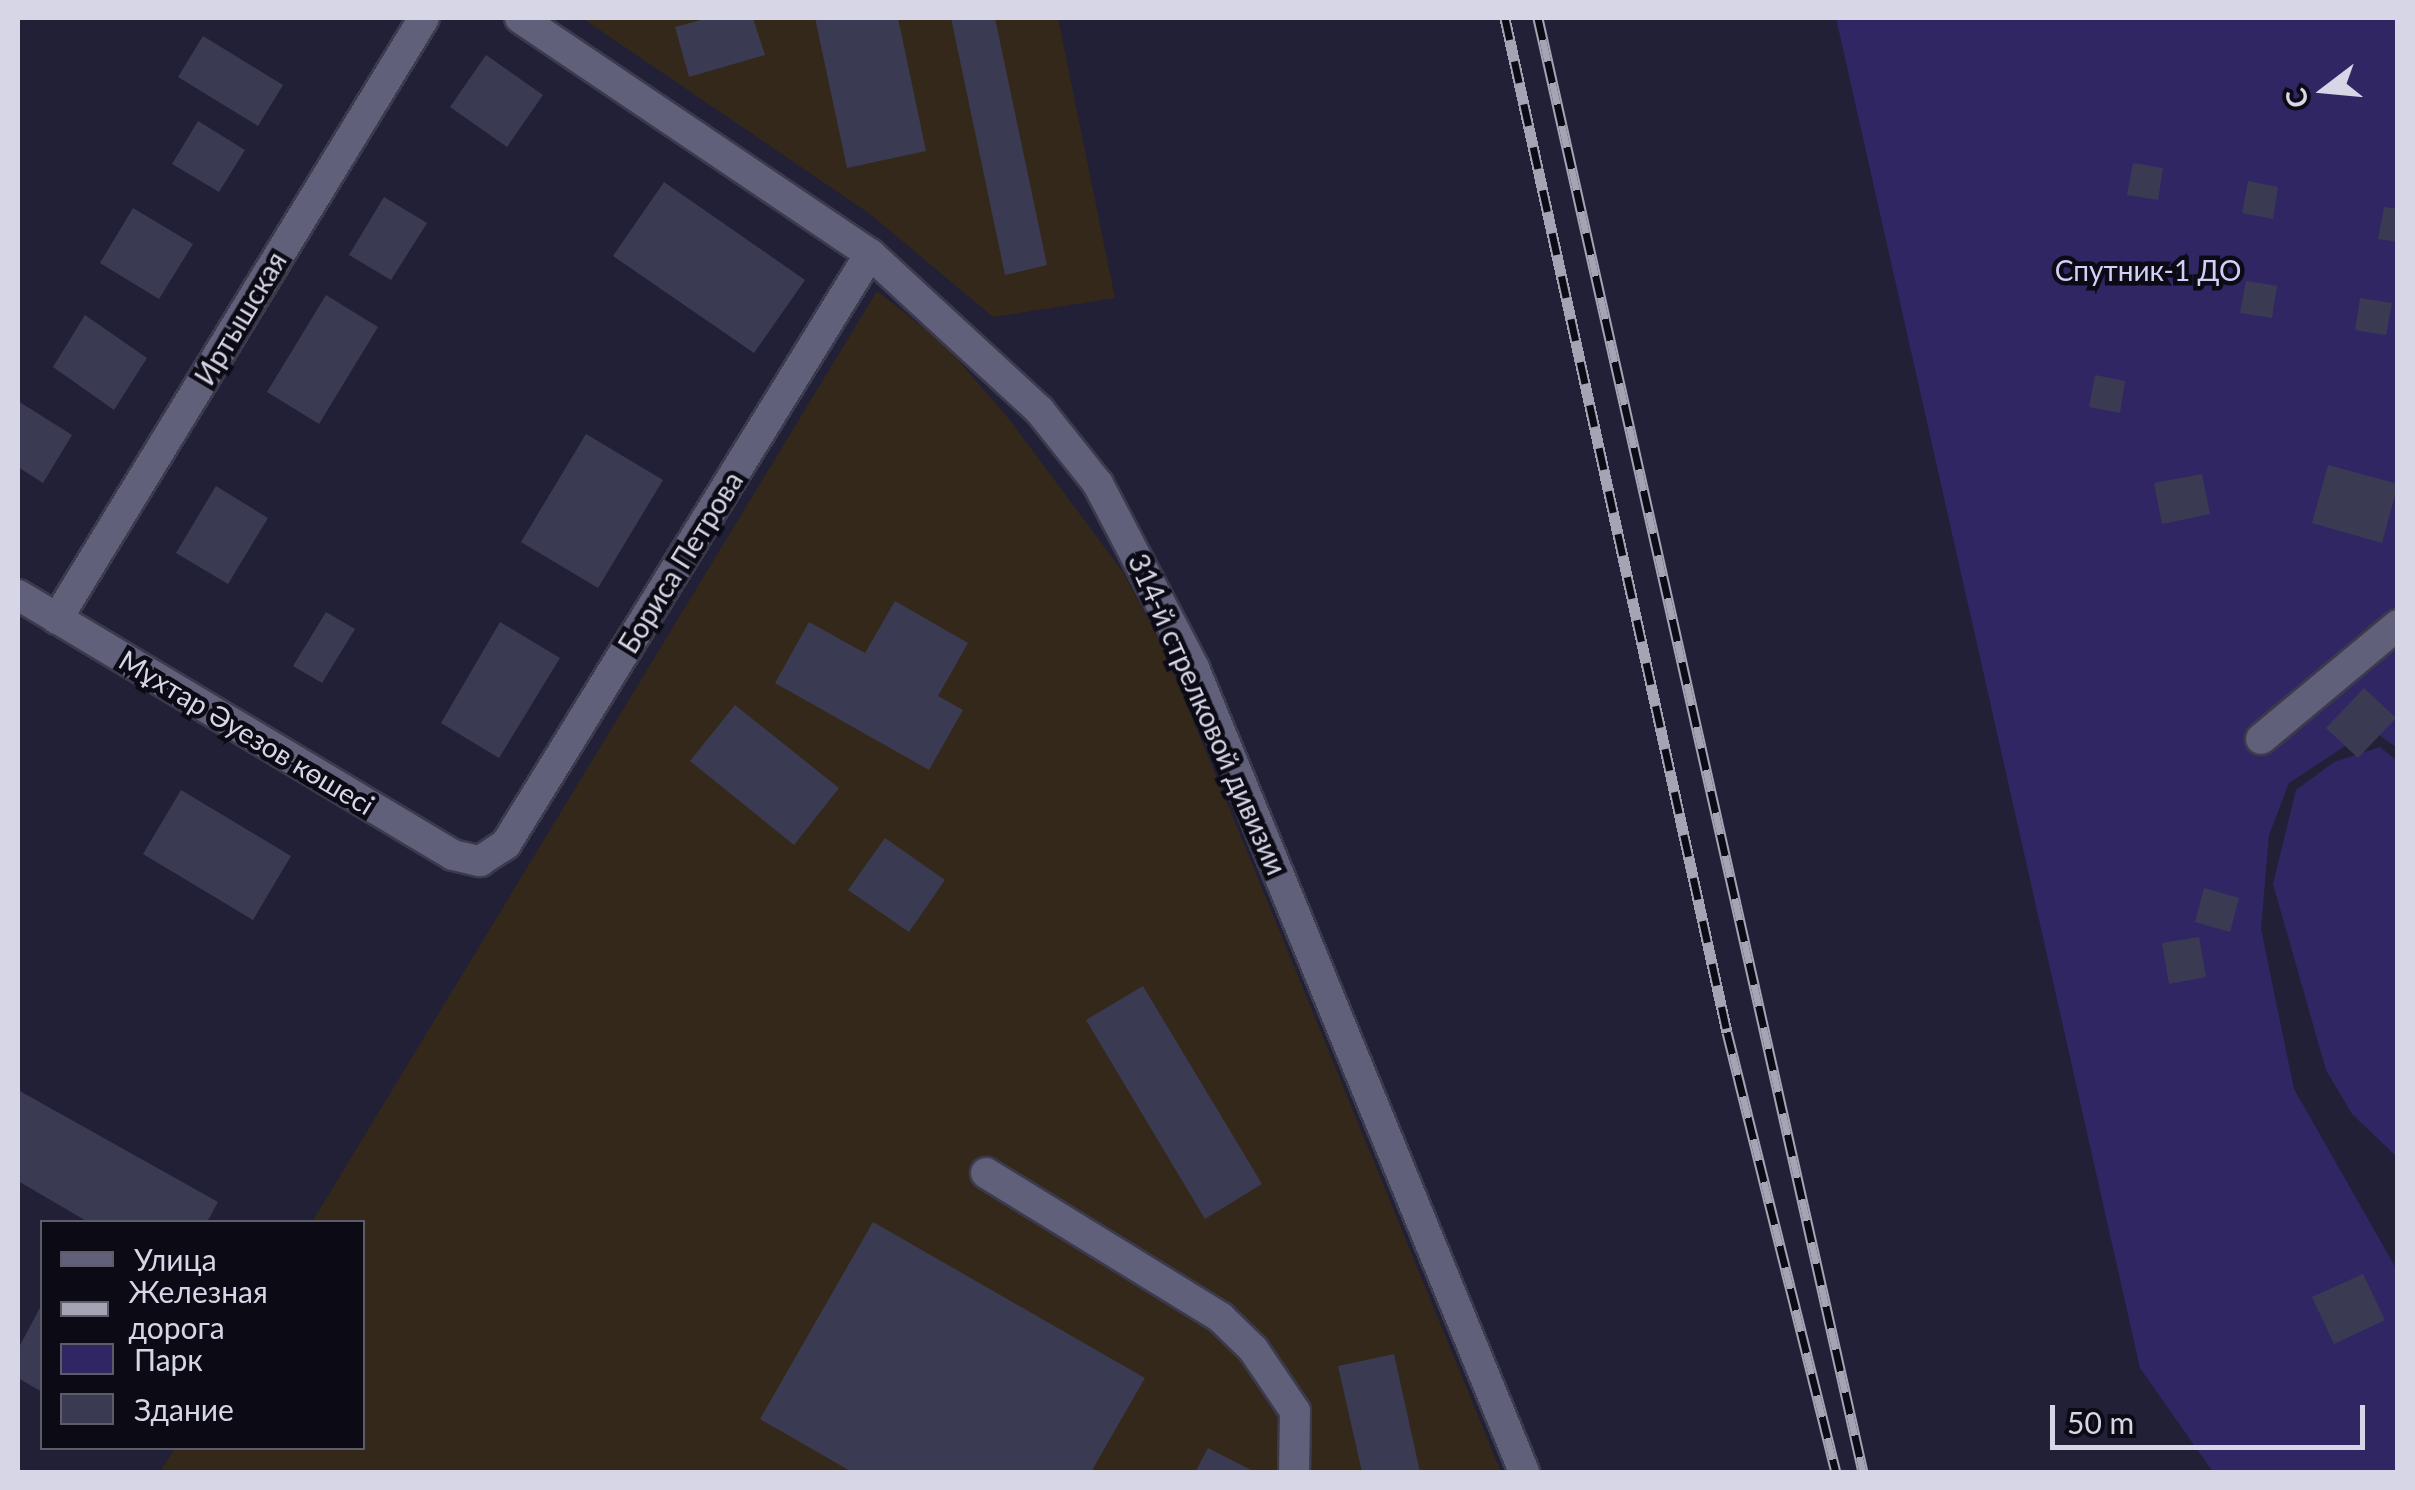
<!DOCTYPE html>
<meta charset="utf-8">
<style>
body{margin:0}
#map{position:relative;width:2415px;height:1490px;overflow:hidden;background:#212036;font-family:Lato,sans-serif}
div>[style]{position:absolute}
.industrial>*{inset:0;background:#332819}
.green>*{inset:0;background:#312664}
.building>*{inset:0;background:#3a3b53}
.roads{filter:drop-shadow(2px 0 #3c3a4d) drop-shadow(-2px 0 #3c3a4d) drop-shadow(0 2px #3c3a4d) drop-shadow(0 -2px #3c3a4d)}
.minor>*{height:30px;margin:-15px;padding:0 15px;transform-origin:15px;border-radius:15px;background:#61607a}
.rail>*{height:11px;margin-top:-5.5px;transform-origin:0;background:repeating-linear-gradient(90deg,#0c0b15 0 22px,#a4a4b5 0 44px);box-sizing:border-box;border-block:2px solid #a4a4b5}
span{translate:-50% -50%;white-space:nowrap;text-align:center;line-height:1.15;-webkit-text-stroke:9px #0c0b15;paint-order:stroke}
.park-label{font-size:28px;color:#d0cff6}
.street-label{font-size:28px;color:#d6d6e6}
.frame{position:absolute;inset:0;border:20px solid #d6d6e6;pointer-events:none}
.legend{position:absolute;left:40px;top:1220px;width:325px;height:230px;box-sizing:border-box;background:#0c0b15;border:2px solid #5d5c69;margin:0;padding:12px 18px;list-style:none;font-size:30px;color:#d6d6e6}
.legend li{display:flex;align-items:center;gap:20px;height:50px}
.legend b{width:50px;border:2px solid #5d5c69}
.north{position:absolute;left:2275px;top:40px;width:100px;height:100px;-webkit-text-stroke:8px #0c0b15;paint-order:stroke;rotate:254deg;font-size:28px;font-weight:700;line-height:40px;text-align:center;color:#d6d6e6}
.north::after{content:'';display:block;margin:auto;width:35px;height:45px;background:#d6d6e6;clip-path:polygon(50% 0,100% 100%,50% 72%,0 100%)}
.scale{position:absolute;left:2050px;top:1405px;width:315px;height:45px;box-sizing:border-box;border:5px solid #d6d6e6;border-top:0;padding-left:12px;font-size:30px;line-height:35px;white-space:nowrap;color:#d6d6e6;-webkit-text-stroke:8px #0c0b15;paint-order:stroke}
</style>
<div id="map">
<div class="industrial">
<i style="clip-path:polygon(582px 18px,1058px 18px,1115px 298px,993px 317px,870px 214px)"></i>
<i style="clip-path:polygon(877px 291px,944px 344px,1009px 419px,1123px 572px,1164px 649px,1501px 1472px,160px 1472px,175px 1448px,362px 1448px,362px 1222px,312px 1222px)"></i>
</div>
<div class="green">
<i style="clip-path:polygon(1836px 18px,2397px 18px,2397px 748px,2371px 729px,2289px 783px,2269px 835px,2261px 929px,2294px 1089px,2397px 1270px,2397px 1472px,2213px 1472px,2140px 1368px)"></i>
<i style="clip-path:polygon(2380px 747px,2397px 761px,2397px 1157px,2352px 1114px,2326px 1070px,2273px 884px,2296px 790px,2334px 762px)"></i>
</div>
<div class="building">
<i style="clip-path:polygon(708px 18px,753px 18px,765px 55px,689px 77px,675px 27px)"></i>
<i style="clip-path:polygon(815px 18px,898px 18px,926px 151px,847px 168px)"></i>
<i style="clip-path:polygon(951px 18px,995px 18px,1047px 265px,1005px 275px)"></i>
<i style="clip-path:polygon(203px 36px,283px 85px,258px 126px,178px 77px)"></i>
<i style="clip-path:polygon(486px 55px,543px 95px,507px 147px,450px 107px)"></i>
<i style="clip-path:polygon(198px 121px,245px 150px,219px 192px,172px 164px)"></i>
<i style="clip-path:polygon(2133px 163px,2163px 168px,2158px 200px,2127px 195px)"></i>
<i style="clip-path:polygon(2248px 181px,2278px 187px,2273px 219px,2242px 213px)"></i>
<i style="clip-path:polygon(664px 182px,805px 280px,754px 353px,613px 256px)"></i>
<i style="clip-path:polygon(384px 197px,427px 223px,391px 280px,349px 255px)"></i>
<i style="clip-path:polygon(2384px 207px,2398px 209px,2398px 242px,2378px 239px)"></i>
<i style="clip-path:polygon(133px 208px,193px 244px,159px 299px,100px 263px)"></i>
<i style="clip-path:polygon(2246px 281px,2277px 286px,2272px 318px,2240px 313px)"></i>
<i style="clip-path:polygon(326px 295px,378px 327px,319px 424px,267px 392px)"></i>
<i style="clip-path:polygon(2360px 298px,2392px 303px,2386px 335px,2355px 330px)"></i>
<i style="clip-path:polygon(85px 315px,147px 358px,114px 410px,53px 367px)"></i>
<i style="clip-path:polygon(2095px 375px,2125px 381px,2120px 413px,2089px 407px)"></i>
<i style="clip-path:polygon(18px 401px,72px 435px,43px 483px,18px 467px)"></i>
<i style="clip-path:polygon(586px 434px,663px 480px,598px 588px,521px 542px)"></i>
<i style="clip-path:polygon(2328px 465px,2398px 484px,2382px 543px,2312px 523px)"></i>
<i style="clip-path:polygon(2202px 474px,2210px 514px,2162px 524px,2154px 483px)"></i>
<i style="clip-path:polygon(216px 486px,268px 518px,228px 584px,176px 553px)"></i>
<i style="clip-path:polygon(895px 601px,968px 643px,938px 696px,963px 710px,929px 770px,775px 683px,809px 622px,865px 653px)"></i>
<i style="clip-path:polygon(326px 612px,355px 629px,322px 683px,293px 666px)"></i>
<i style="clip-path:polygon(500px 622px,560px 658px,499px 758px,441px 723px)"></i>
<i style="clip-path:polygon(2364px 688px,2396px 718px,2358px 758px,2326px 728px)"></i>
<i style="clip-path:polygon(735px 705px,839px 788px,794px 845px,690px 761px)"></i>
<i style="clip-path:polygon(181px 790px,291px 856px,253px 920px,143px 854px)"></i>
<i style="clip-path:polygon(885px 838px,945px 880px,909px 932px,848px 890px)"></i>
<i style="clip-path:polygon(2204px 888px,2239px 898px,2230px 932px,2195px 922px)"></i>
<i style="clip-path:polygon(2199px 937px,2206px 977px,2169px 984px,2162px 943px)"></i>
<i style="clip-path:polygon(1143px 986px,1262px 1184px,1205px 1219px,1086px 1020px)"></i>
<i style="clip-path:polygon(18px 1090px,218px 1202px,207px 1222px,88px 1222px,18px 1181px)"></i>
<i style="clip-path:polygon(873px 1222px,1145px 1378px,1091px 1472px,852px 1472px,760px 1419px)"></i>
<i style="clip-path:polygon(2363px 1274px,2385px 1320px,2334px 1344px,2312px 1297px)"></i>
<i style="clip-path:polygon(42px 1304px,42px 1392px,18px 1378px,18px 1349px)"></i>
<i style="clip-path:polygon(1394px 1354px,1420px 1472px,1362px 1472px,1338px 1366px)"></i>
<i style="clip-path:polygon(1208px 1448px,1255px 1472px,1195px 1472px)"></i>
</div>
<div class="roads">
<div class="minor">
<i style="left:520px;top:18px;width:422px;rotate:34deg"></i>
<i style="left:870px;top:254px;width:231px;rotate:42.7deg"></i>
<i style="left:1040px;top:411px;width:93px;rotate:51.5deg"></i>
<i style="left:1098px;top:484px;width:208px;rotate:62.4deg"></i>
<i style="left:1194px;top:668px;width:869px;rotate:67.68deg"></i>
<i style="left:18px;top:595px;width:507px;rotate:30.87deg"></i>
<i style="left:453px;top:855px;width:28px;rotate:13deg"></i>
<i style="left:480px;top:861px;width:31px;rotate:-33deg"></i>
<i style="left:506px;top:844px;width:693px;rotate:-58.33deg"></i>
<i style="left:57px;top:619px;width:704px;rotate:-58.59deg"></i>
<i style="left:2261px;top:739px;width:178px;rotate:-39.8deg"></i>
<i style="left:986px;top:1173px;width:275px;rotate:31.6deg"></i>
<i style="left:1220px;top:1317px;width:46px;rotate:44.1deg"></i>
<i style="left:1253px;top:1349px;width:75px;rotate:55.9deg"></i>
<i style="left:1295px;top:1411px;width:61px;rotate:90.9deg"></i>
</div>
</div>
<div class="rail">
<i style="left:1505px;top:18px;width:1038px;rotate:77.65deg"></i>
<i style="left:1727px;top:1032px;width:453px;rotate:76.1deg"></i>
<i style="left:1538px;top:18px;width:1490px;rotate:77.4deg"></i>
</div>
<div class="park-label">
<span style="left:2148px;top:270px">Спутник-1 ДО</span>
</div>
<div class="street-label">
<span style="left:240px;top:318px;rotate:-59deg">Иртышская</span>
<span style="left:680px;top:562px;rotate:-58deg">Бориса Петрова</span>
<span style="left:1208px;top:714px;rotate:66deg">314-й стрелковой дивизии</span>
<span style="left:247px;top:732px;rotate:31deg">Мұхтар Әуезов көшесі</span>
</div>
<div class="frame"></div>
<ul class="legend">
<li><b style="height:12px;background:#61607a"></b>Улица</li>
<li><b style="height:12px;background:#a4a4b5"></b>Железная дорога</li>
<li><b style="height:28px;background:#312664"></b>Парк</li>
<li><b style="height:28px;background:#3a3b53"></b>Здание</li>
</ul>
<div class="north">С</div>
<div class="scale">50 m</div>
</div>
